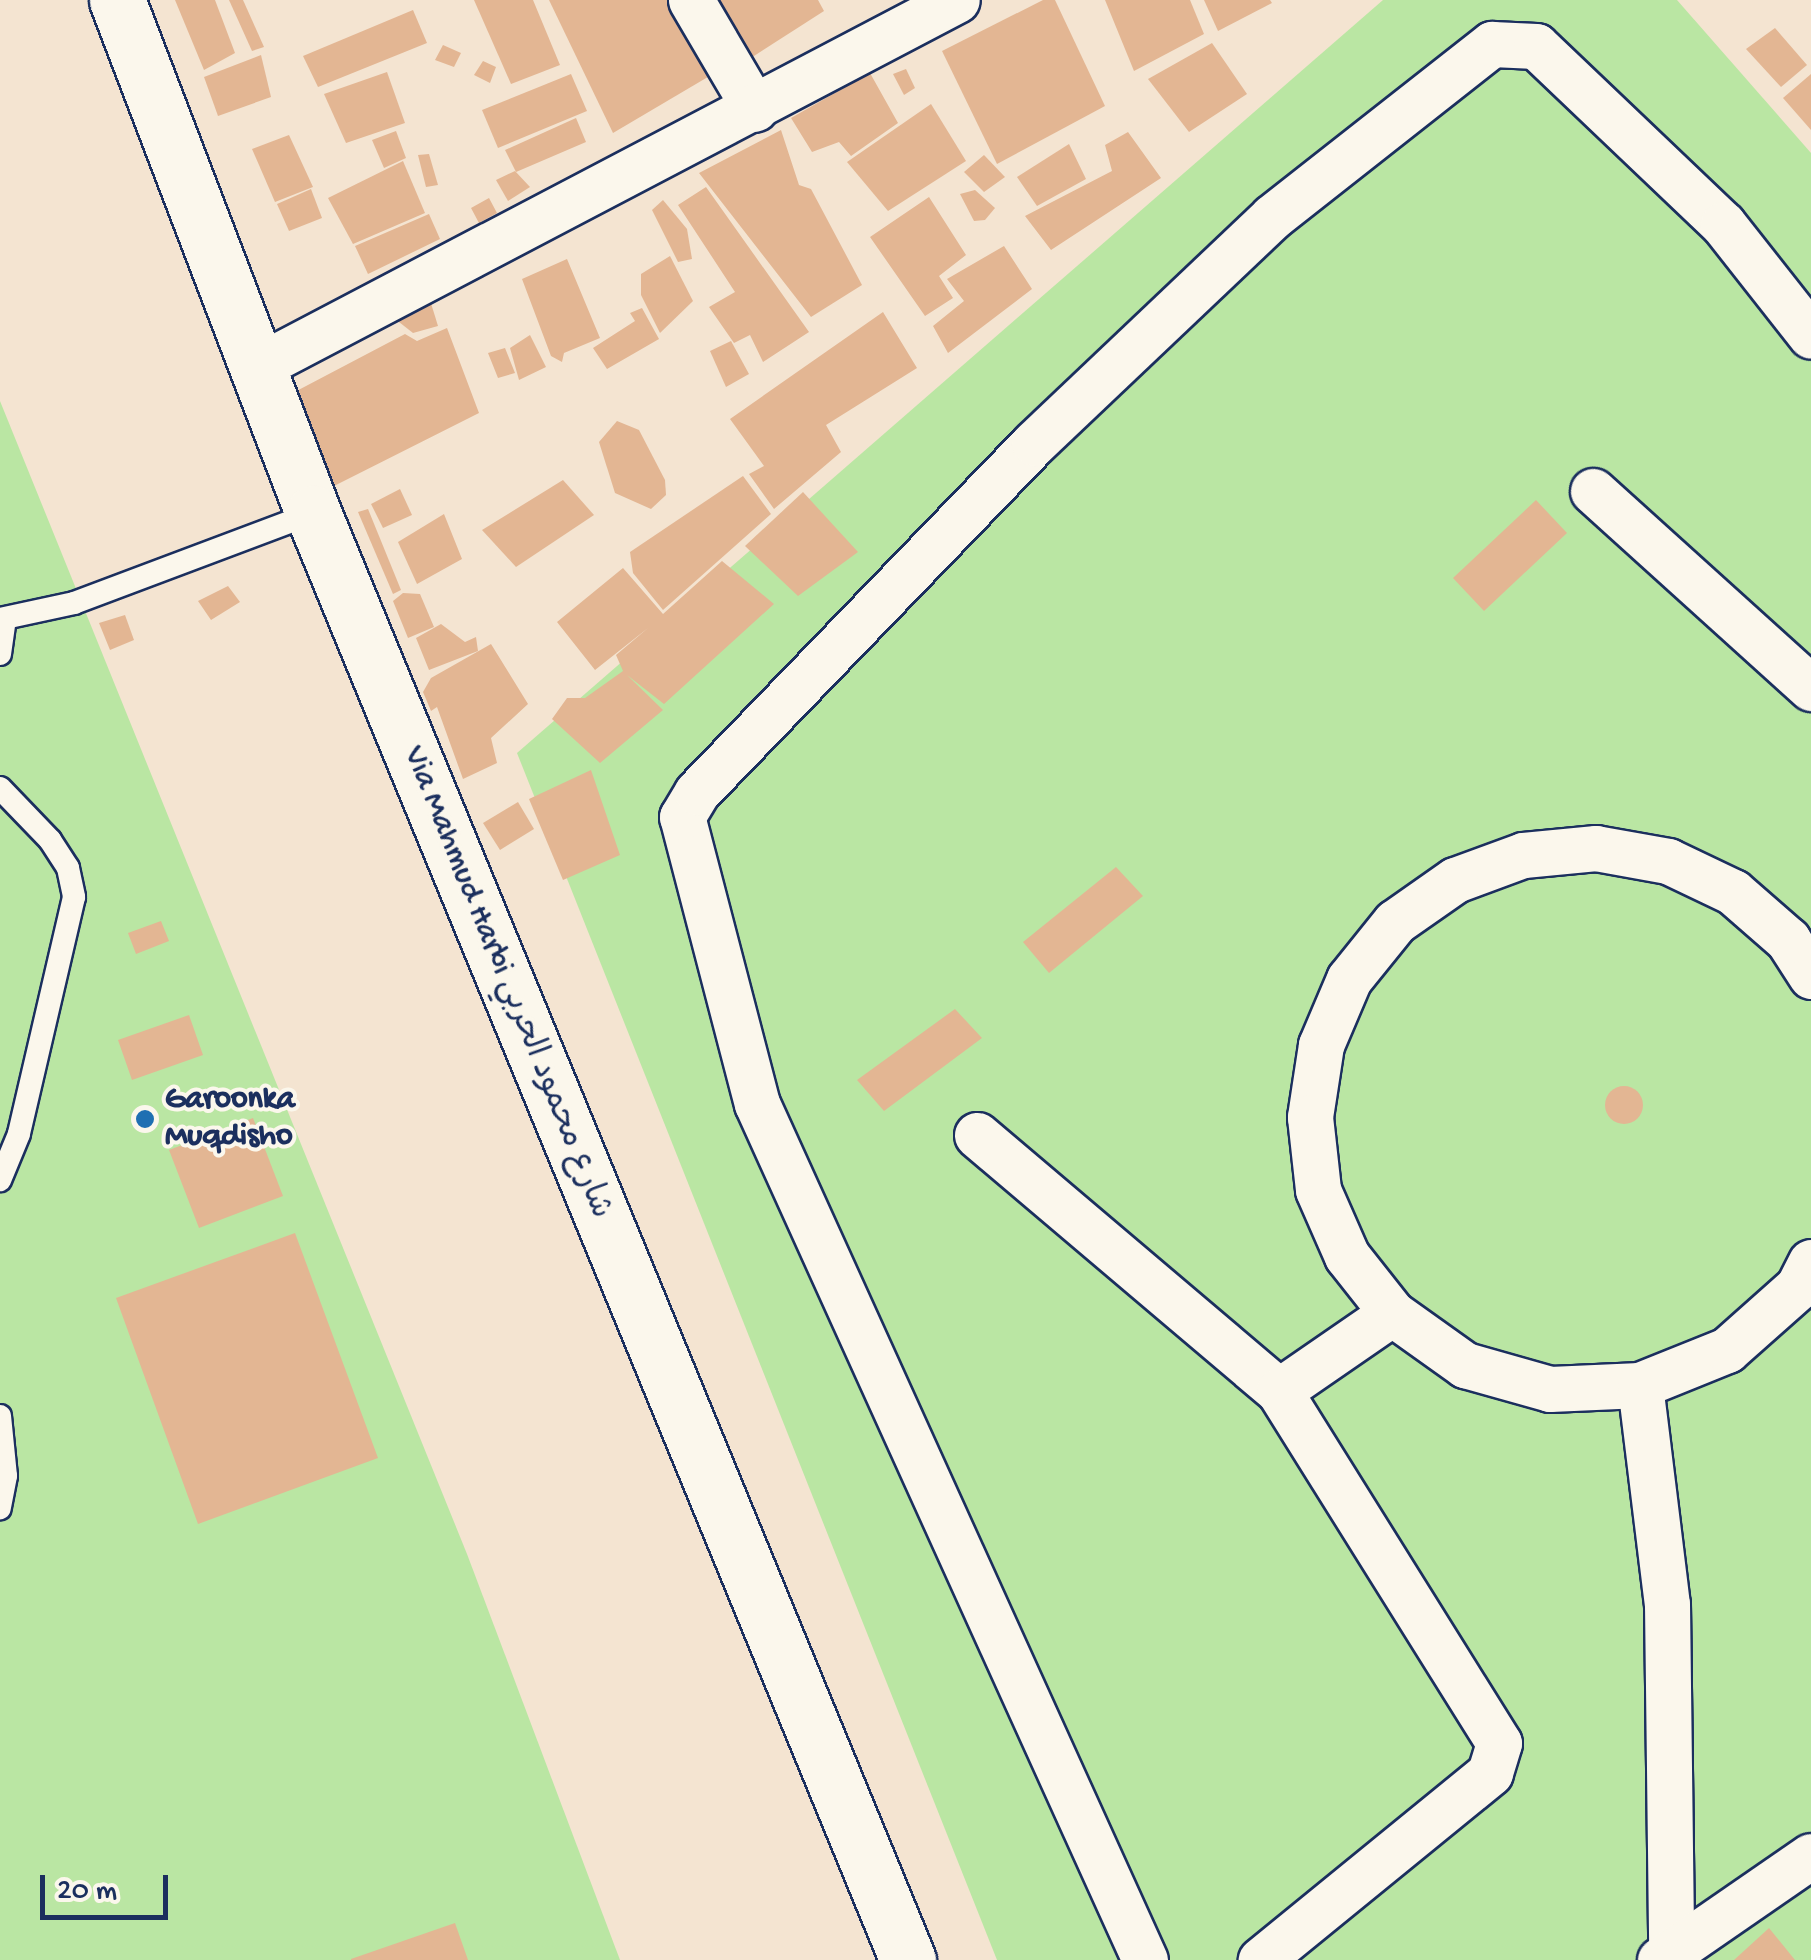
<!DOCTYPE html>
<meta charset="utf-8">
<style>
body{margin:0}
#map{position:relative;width:1811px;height:1960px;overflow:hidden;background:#f4e4d1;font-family:"Gochi Hand","Playpen Sans Arabic",sans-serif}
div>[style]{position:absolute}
.green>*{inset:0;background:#bae6a3}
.building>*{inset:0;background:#e3b693}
.round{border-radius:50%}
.roads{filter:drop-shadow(2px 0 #1b2f5e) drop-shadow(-2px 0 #1b2f5e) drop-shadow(0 2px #1b2f5e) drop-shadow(0 -2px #1b2f5e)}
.service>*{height:22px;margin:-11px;padding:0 11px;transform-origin:11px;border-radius:11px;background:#fbf7ec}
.minor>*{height:45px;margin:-22.5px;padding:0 22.5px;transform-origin:22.5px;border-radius:22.5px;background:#fbf7ec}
.tertiary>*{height:55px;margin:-27.5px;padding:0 27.5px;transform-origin:27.5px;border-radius:27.5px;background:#fbf7ec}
.dots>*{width:28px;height:28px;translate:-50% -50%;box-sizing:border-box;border:5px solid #fbf7ec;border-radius:50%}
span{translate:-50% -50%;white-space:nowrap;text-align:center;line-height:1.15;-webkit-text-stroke:8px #fbf7ec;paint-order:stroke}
.street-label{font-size:32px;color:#1b2f5e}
.poi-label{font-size:32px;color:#1b2f5e;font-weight:700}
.left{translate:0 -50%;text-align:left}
.scale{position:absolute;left:40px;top:1875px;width:128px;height:45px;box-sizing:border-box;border:5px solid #1b2f5e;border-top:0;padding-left:12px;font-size:30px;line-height:35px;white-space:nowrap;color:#1b2f5e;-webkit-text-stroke:8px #fbf7ec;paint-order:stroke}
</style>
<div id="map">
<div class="green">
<i style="clip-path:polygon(1383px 0,1677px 0,1811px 153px,1811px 1960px,997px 1960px,517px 753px)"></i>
<i style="clip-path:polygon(0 401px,467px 1554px,620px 1960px,0 1960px)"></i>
</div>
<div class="building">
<i style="clip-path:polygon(175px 0,215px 0,235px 53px,204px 70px)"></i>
<i style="clip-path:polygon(229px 0,243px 0,264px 47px,252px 51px)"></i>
<i style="clip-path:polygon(474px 0,533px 0,560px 65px,511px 84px)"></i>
<i style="clip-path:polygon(549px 0,675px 0,718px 71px,613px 133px)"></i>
<i style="clip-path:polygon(705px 0,818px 0,824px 11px,740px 65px)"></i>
<i style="clip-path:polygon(1043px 0,1055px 0,1105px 106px,997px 164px,942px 51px)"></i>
<i style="clip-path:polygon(1105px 0,1190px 0,1204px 34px,1134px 71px)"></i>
<i style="clip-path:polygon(1204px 0,1270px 0,1272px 3px,1218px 31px)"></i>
<i style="clip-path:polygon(413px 10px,427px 43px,318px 87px,303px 56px)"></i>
<i style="clip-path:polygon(1775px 28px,1807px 65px,1781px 87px,1746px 49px)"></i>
<i style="clip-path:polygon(1212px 43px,1247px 94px,1189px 132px,1148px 79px)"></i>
<i style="clip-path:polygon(443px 45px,461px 53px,454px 67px,435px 60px)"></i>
<i style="clip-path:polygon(261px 55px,271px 97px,218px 116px,204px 77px)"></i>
<i style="clip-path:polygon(483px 61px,496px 67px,490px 83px,474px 75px)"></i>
<i style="clip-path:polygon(906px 69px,915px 88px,904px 95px,893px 74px)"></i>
<i style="clip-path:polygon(387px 72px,405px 123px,346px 143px,324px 94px)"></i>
<i style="clip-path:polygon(870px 73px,898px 123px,851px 156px,839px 142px,812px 152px,791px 118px)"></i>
<i style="clip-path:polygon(571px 74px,587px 111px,498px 148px,482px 110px)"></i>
<i style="clip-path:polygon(1811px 74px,1811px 130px,1783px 98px)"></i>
<i style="clip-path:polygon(931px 104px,966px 161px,888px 211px,847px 162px)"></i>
<i style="clip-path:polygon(576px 118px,586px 142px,516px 172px,505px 150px)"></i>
<i style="clip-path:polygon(781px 130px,799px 185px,811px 189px,862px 285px,811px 317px,699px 173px)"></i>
<i style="clip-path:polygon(396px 131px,406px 158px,384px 168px,372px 140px)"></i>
<i style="clip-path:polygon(1128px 132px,1161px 178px,1051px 250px,1025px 216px,1112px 171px,1105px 145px)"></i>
<i style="clip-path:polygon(289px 135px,313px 187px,275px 202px,252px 149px)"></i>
<i style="clip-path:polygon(1069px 144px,1086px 179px,1037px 206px,1017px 177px)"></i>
<i style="clip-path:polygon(429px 154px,438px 185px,426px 187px,418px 155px)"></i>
<i style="clip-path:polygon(984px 155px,1005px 177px,984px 192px,964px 172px)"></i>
<i style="clip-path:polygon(403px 161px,425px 213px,353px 244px,328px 198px)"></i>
<i style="clip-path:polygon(515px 171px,530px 187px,508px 201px,496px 180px)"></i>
<i style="clip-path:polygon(706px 187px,809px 332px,763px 362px,750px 335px,734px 343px,709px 307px,735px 292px,678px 205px)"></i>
<i style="clip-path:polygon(311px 189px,322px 218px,289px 231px,277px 204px)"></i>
<i style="clip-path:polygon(975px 190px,995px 208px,985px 220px,974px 221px,960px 194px)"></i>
<i style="clip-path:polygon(929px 197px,966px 255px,939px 276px,953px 298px,925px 316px,870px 237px)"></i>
<i style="clip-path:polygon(489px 198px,497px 213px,479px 223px,471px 208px)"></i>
<i style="clip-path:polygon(663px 200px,687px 229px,692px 259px,678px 262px,652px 210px)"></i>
<i style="clip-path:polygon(429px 214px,440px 239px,368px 274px,355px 246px)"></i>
<i style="clip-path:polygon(1004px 246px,1032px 289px,948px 353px,933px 326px,964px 301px,947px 279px)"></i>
<i style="clip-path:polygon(670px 256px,693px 301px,660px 333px,641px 295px,641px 274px)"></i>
<i style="clip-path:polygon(567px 259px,600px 338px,564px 353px,562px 362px,551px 356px,522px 279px)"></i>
<i style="clip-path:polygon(430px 300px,438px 326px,413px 333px,399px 322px,396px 309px)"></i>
<i style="clip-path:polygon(642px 308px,659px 339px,607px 369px,593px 348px,635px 321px,630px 313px)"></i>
<i style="clip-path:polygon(883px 312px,917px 368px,826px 425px,841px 452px,774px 509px,749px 474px,764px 466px,730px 419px)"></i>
<i style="clip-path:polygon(447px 328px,479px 413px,330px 488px,287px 396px,405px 334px,417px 341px)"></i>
<i style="clip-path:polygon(530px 335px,546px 367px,519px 380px,510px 348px)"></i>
<i style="clip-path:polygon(731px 341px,749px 374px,726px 387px,710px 351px)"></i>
<i style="clip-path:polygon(505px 348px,515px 373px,498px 378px,488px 353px)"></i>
<i style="clip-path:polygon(617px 421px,639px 430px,665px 480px,666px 495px,651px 509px,615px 493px,599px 442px)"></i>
<i style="clip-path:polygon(743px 476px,771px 514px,663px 610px,633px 573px,630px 552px)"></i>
<i style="clip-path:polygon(563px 480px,594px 515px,516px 567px,482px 530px)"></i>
<i style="clip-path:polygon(400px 489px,412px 515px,383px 528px,371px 504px)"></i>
<i style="clip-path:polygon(803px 492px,858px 552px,798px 596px,745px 546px)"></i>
<i style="clip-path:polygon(1536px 500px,1567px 533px,1484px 611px,1453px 578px)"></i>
<i style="clip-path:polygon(368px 509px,401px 590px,393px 594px,358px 512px)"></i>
<i style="clip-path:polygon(444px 514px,462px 559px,417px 584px,398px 542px)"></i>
<i style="clip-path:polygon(722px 561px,774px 604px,664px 704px,627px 675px,663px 710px,600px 763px,552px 719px,567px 698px,585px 698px,623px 671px,616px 655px,648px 628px,595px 670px,557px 622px,623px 568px,663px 614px)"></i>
<i style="clip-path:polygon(228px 586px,240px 602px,211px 620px,198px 601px)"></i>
<i style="clip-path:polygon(403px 593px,420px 594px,434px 627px,408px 638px,393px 601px)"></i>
<i style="clip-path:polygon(125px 615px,134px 640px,110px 650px,99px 623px)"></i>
<i style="clip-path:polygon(441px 624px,465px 642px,476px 637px,478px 651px,429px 670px,416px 638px)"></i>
<i style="clip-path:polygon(491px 644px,528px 704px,491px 738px,497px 763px,463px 779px,437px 707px,431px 711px,423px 692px,431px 678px)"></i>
<i style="clip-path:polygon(591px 770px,620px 855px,563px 880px,529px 799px)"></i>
<i style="clip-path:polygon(518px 802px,534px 829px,500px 850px,483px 823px)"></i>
<i style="clip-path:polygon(1116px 867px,1143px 896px,1049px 973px,1023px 942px)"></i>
<i style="clip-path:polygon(161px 921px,169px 941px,136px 954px,128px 933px)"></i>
<i style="clip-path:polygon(955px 1009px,982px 1038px,884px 1111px,857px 1080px)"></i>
<i style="clip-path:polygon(189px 1015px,203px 1055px,132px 1080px,118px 1040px)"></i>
<i class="round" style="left:1605px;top:1086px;width:38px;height:38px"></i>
<i style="clip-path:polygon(253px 1118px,283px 1196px,199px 1228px,169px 1150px)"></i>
<i style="clip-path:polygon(295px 1233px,378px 1458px,198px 1524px,116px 1298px)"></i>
<i style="clip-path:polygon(455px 1923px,468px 1960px,351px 1960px,351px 1959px)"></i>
<i style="clip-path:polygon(1769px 1928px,1795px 1960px,1734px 1960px)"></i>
</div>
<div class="roads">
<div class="service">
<i style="left:0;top:619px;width:76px;rotate:-12.2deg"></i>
<i style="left:74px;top:603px;width:255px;rotate:-20.6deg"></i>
<i style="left:0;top:654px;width:34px;rotate:-82deg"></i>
<i style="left:0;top:788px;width:72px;rotate:46.1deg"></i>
<i style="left:50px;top:840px;width:33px;rotate:57deg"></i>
<i style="left:68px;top:868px;width:30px;rotate:78deg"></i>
<i style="left:74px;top:897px;width:243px;rotate:103.1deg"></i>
<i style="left:19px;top:1134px;width:50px;rotate:112.4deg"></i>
<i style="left:0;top:1416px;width:60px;rotate:84.3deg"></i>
<i style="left:6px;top:1476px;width:33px;rotate:101deg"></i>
</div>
<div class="minor">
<i style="left:691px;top:0;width:126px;rotate:59.6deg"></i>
<i style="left:257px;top:367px;width:790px;rotate:-27.67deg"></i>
<i style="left:1593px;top:491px;width:294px;rotate:42.1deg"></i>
<i style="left:1811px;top:976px;width:43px;rotate:-122.6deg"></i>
<i style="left:1788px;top:940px;width:73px;rotate:-138.9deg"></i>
<i style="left:1733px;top:892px;width:72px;rotate:-154.5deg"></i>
<i style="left:1668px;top:861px;width:73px;rotate:-169.8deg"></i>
<i style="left:1596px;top:848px;width:73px;rotate:174.5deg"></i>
<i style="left:1523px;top:855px;width:72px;rotate:159.8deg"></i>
<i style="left:1455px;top:880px;width:73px;rotate:145deg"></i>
<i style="left:1395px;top:922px;width:73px;rotate:128.9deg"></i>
<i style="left:1349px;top:979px;width:72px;rotate:113deg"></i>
<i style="left:1321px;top:1045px;width:73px;rotate:98.7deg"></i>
<i style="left:1310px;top:1117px;width:73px;rotate:83.7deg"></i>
<i style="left:1318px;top:1190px;width:72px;rotate:66.3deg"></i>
<i style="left:1347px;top:1256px;width:73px;rotate:51.7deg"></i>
<i style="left:1392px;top:1313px;width:90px;rotate:35.5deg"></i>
<i style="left:1465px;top:1365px;width:88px;rotate:15.8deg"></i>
<i style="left:1550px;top:1389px;width:90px;rotate:-2.5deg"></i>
<i style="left:1640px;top:1385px;width:94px;rotate:-21.9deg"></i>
<i style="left:1727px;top:1350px;width:95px;rotate:-41.6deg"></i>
<i style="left:1798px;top:1287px;width:28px;rotate:-63deg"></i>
<i style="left:977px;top:1135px;width:396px;rotate:40.3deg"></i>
<i style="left:1279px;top:1391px;width:415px;rotate:58deg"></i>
<i style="left:1499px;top:1743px;width:31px;rotate:107deg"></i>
<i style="left:1490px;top:1773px;width:296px;rotate:140.8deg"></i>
<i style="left:1640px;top:1385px;width:221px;rotate:83deg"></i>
<i style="left:1667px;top:1604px;width:344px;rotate:89.3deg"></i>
<i style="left:1279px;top:1391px;width:137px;rotate:-34.6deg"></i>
<i style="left:1145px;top:1960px;width:940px;rotate:-114.38deg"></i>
<i style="left:757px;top:1104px;width:297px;rotate:-104.6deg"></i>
<i style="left:682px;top:817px;width:29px;rotate:-59deg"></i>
<i style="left:697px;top:792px;width:485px;rotate:-46deg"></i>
<i style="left:1034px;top:443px;width:328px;rotate:-43.5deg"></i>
<i style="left:1272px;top:217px;width:280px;rotate:-38.2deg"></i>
<i style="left:1492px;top:44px;width:44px;rotate:2.6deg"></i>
<i style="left:1536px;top:46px;width:258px;rotate:43.6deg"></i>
<i style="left:1723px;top:224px;width:142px;rotate:51.8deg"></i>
<i style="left:1660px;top:1960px;width:183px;rotate:-34.6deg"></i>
</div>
<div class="tertiary">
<i style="left:117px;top:0;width:549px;rotate:69.09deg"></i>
<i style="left:313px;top:513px;width:1565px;rotate:67.65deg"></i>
</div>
</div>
<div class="dots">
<i style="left:145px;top:1119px;background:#1f6fb2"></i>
</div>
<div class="street-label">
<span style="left:506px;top:983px;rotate:68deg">Via Mahmud Harbi شارع محمود الحربي</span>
</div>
<div class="poi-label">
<span class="left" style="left:165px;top:1119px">Garoonka<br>Muqdisho</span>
</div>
<div class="scale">20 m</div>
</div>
